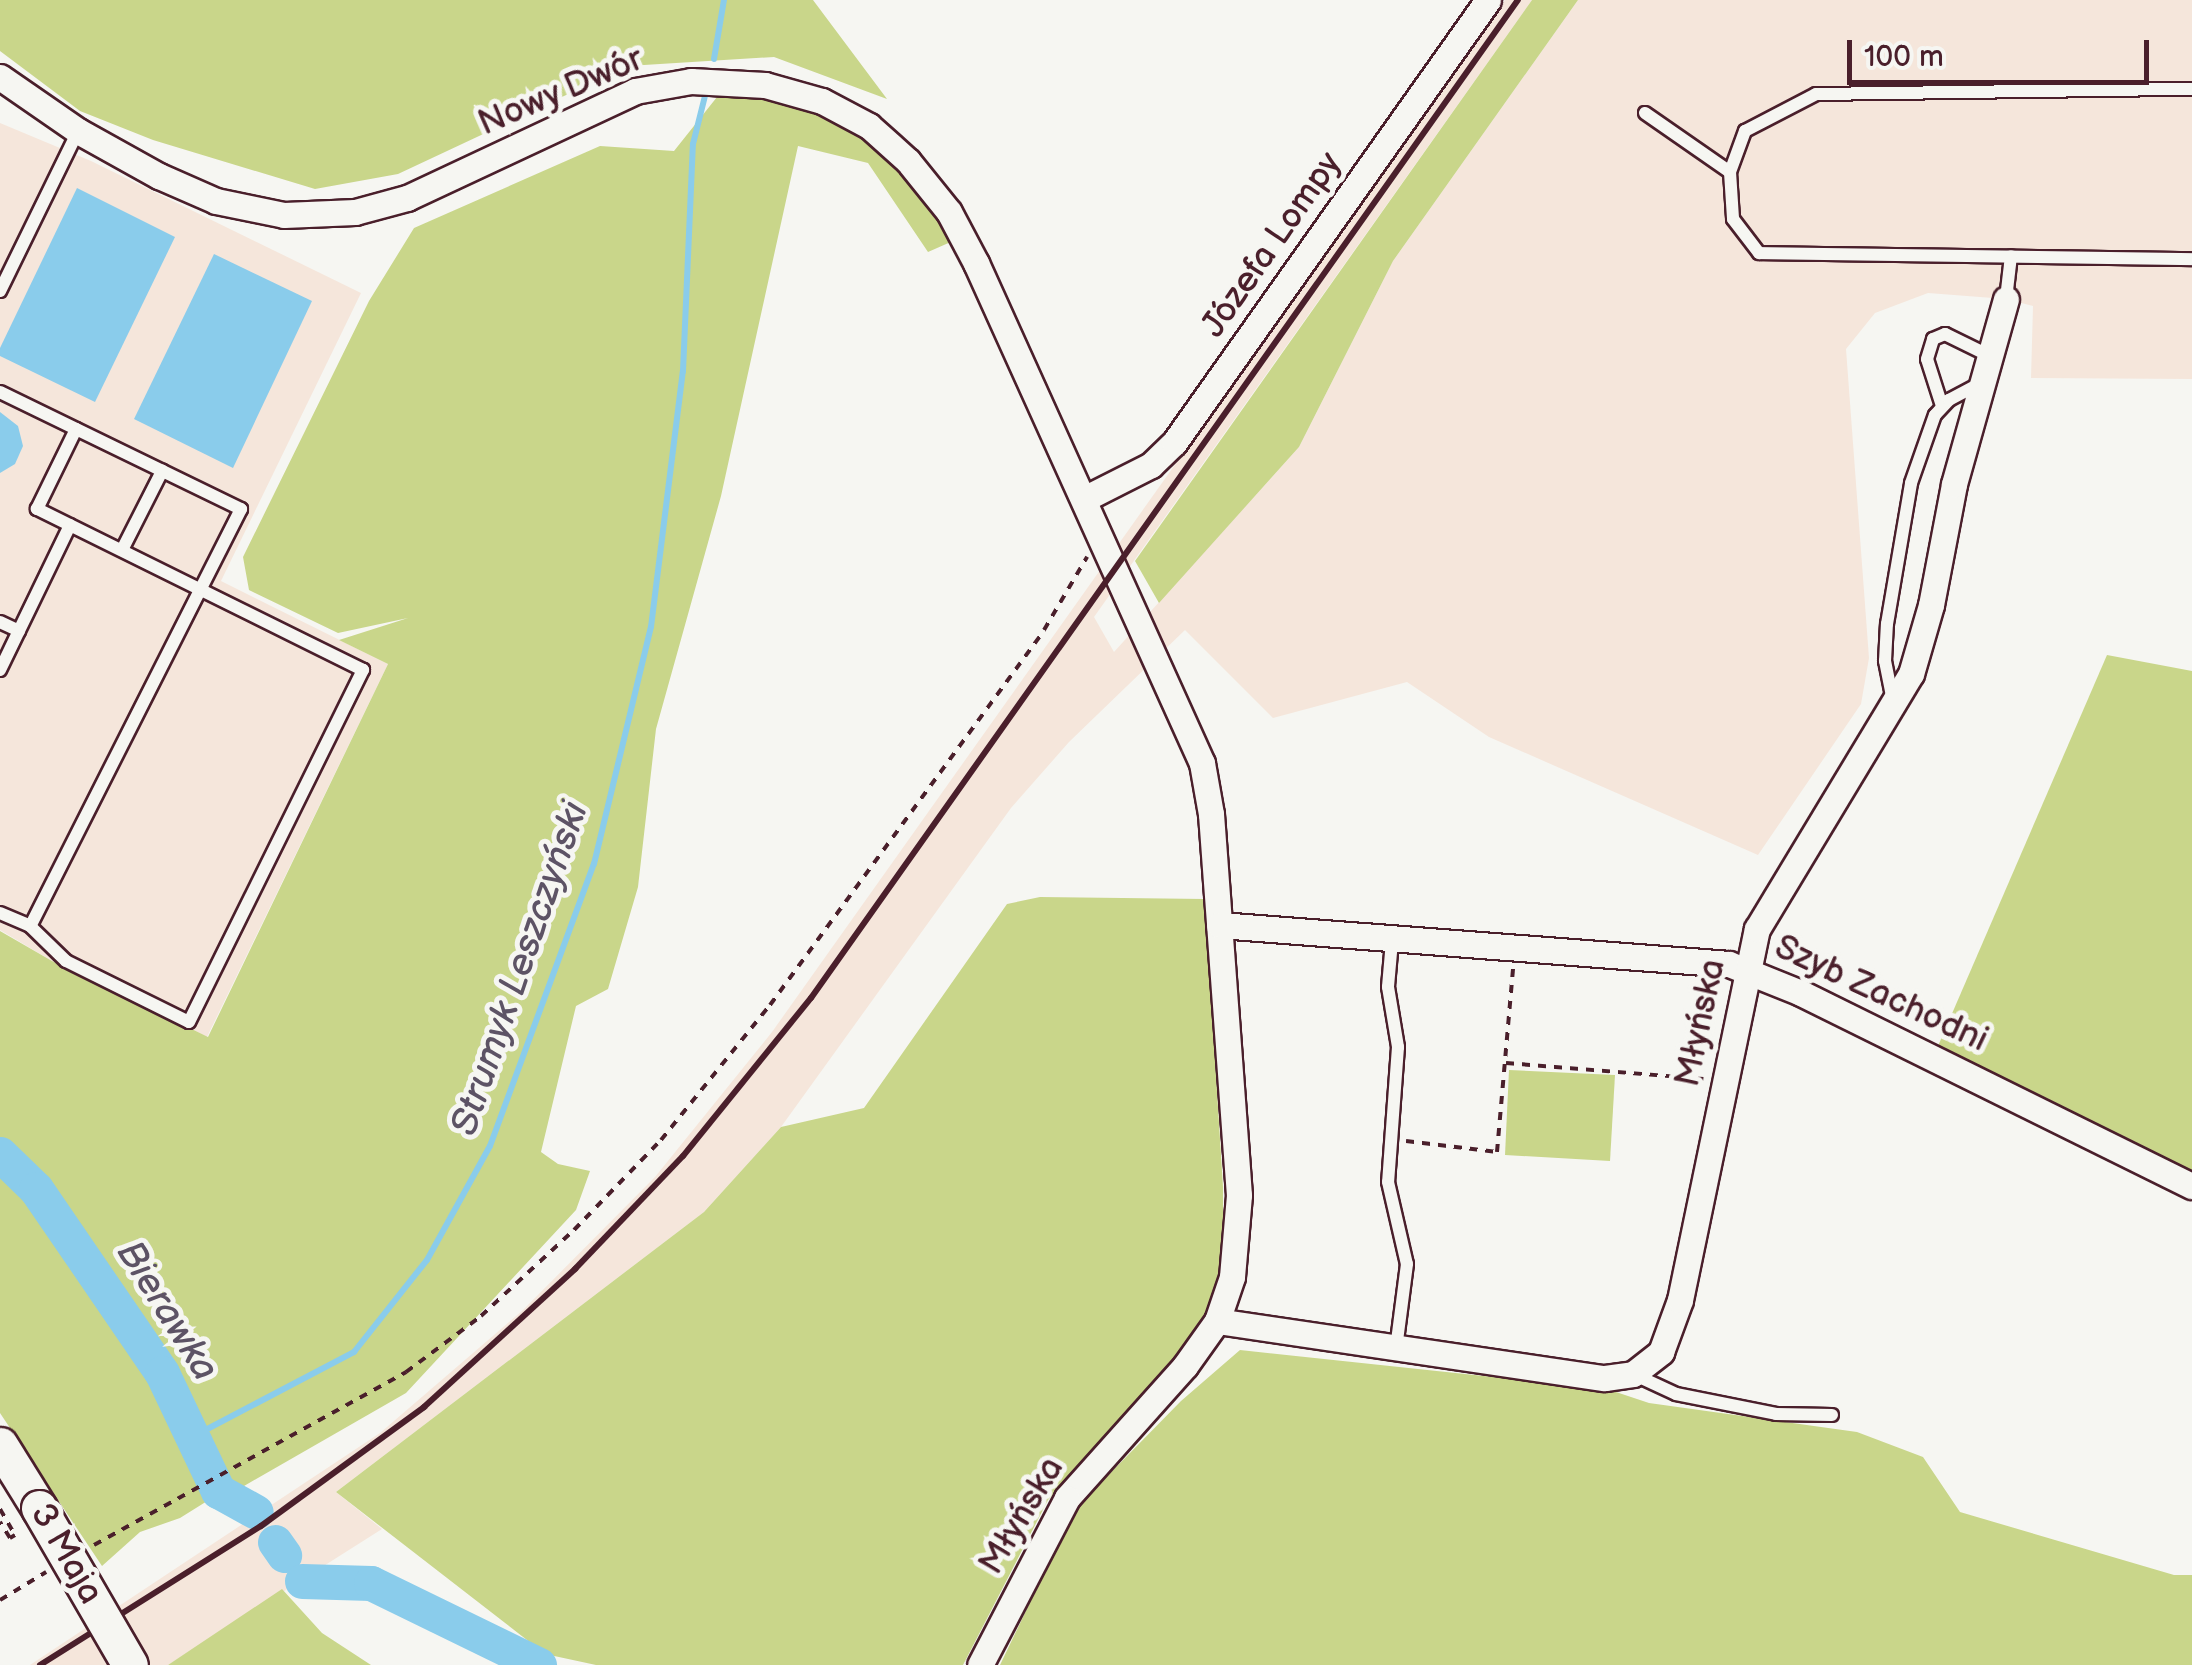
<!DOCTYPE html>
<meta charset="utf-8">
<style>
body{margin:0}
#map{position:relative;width:2192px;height:1665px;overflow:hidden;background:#f6f6f2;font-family:"Balsamiq Sans",sans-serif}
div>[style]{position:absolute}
.built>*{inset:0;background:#f5e6db}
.green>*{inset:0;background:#c9d68a}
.water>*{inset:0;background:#8acceb}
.stream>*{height:6px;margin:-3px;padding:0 3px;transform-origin:3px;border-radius:3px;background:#8acceb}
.river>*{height:35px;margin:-17.5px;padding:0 17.5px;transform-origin:17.5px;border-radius:17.5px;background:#8acceb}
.path>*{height:4px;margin-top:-2px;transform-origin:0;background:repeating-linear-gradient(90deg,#4a1f2b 0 8px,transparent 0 16px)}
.roads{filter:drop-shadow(2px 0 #4a1f2b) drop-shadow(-2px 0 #4a1f2b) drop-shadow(0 2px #4a1f2b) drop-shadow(0 -2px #4a1f2b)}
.lane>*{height:12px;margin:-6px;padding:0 6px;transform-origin:6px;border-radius:6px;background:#f6f6f2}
.street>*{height:25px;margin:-12.5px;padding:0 12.5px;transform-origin:12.5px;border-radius:12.5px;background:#f6f6f2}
.secondary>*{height:35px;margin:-17.5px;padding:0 17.5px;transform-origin:17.5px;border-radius:17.5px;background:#f6f6f2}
.rail>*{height:6px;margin:-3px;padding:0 3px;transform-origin:3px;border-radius:3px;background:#4a1f2b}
.bridges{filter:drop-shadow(2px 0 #4a1f2b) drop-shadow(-2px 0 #4a1f2b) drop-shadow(0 2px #4a1f2b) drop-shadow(0 -2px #4a1f2b)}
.secondary-bridge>*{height:35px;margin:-17.5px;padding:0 17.5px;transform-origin:17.5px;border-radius:17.5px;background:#f6f6f2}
span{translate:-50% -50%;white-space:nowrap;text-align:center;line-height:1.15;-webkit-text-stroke:10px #f6f6f2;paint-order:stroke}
.street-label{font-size:35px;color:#4a1f2b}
.water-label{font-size:38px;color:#5d5365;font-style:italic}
.scale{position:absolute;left:1847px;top:40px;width:302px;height:45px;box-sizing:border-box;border:5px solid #4a1f2b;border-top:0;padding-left:12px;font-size:30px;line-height:35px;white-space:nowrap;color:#4a1f2b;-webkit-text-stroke:8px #f6f6f2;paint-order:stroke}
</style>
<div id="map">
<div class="built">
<i style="clip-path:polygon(1505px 0,1532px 0,1094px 617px,1114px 652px,1299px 447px,1393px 261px,1578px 0,2192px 0,2192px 379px,2031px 378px,2033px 306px,2006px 299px,1928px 293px,1875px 313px,1846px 349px,1869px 658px,1861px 704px,1758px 855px,1489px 737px,1407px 682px,1273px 718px,1185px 630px,1069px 742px,1011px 808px,781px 1127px,704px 1212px,336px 1492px,382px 1529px,168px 1665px,30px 1665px,380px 1433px,523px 1310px,655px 1177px,772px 1032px)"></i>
<i style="clip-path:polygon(0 123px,91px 161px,361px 293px,221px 581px,388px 664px,207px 1037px,52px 961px,0 930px)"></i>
</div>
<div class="green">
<i style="clip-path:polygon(0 0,813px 0,887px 99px,774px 57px,628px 66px,398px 174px,315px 189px,153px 140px,80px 111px,0 51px)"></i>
<i style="clip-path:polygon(1532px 0,1578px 0,1393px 261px,1299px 447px,1159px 603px,1135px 561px)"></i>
<i style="clip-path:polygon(721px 92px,795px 104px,865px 133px,917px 184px,953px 241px,928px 252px,868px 163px,798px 146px,721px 496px,656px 729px,638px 887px,608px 989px,576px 1006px,541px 1152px,558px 1164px,590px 1171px,576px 1210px,406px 1393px,244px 1486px,228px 1488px,180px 1518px,140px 1532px,102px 1566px,0 1413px,0 931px,52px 961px,208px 1037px,388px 664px,339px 640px,408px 618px,338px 633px,249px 590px,243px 557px,369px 301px,414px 228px,600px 146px,674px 151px)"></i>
<i style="clip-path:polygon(2107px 655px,2192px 671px,2192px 1174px,1938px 1046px)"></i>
<i style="clip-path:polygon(1040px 897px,1205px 899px,1223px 1187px,1223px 1282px,1208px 1318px,1159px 1386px,1048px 1500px,963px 1665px,596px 1665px,545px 1654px,336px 1492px,704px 1212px,781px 1127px,864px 1108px,1007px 904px)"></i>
<i style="clip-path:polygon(1509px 1070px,1615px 1075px,1610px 1161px,1505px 1155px)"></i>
<i style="clip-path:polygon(1240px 1350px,1607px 1389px,1649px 1403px,1857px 1432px,1923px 1457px,1960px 1512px,2174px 1575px,2192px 1575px,2192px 1665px,1000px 1665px,1075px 1509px,1181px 1401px)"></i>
<i style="clip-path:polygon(282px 1589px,322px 1633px,371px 1665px,168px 1665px)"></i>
</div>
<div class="water">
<i style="clip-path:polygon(77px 188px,175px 237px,95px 402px,0 356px,0 348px)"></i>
<i style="clip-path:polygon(214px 254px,312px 301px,233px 468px,134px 419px)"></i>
<i style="clip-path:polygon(0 412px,18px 426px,23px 446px,15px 464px,0 473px)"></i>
</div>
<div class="stream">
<i style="left:714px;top:59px;width:60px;rotate:-80.4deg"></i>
<i style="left:194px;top:1436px;width:181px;rotate:-27.7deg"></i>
<i style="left:354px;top:1352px;width:117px;rotate:-51.6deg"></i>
<i style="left:427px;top:1260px;width:130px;rotate:-61.1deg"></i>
<i style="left:490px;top:1146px;width:301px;rotate:-69.8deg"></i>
<i style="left:594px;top:864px;width:244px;rotate:-76.5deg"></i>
<i style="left:651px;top:627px;width:258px;rotate:-82.9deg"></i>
<i style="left:683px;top:371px;width:227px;rotate:-87.5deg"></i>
<i style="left:693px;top:144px;width:54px;rotate:-76deg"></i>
</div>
<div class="river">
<i style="left:0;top:1154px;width:50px;rotate:44.2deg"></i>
<i style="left:36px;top:1189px;width:223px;rotate:55.6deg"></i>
<i style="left:162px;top:1373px;width:131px;rotate:64.6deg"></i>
<i style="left:218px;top:1491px;width:43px;rotate:28.9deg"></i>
<i style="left:275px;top:1542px;width:16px;rotate:55deg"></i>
<i style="left:302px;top:1581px;width:69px;rotate:1.7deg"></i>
<i style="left:371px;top:1583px;width:187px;rotate:26deg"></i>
</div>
<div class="path">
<i style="left:1506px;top:1063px;width:198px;rotate:4.6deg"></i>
<i style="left:1406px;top:1141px;width:92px;rotate:6.9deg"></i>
<i style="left:1497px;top:1152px;width:184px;rotate:-85deg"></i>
<i style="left:0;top:1509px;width:30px;rotate:60deg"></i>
<i style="left:15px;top:1535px;width:6px;rotate:149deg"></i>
<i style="left:10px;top:1538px;width:19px;rotate:-122deg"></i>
<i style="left:94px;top:1545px;width:357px;rotate:-29deg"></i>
<i style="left:406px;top:1372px;width:94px;rotate:-36.7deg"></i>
<i style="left:481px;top:1316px;width:127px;rotate:-42.8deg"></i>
<i style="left:574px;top:1230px;width:125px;rotate:-46deg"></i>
<i style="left:661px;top:1140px;width:174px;rotate:-51.1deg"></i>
<i style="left:770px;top:1005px;width:464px;rotate:-53.8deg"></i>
<i style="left:1044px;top:630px;width:85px;rotate:-59.5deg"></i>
<i style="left:0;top:1600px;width:54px;rotate:-31.3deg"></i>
</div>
<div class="roads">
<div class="lane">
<i style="left:1645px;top:113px;width:103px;rotate:34.8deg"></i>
<i style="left:1730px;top:172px;width:47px;rotate:86.3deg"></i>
<i style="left:1733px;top:219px;width:43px;rotate:52.6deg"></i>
<i style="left:1759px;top:253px;width:433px;rotate:0.8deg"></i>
<i style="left:1730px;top:172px;width:44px;rotate:-69.9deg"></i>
<i style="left:1745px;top:131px;width:80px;rotate:-27.5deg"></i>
<i style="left:1816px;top:94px;width:376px;rotate:-0.8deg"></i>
<i style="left:0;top:291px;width:178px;rotate:-64deg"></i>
<i style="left:2006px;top:299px;width:43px;rotate:-83.4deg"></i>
<i style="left:0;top:392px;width:268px;rotate:25.9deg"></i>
<i style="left:241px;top:509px;width:467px;rotate:116.8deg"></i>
<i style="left:1942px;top:406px;width:49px;rotate:-107.7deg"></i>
<i style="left:1927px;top:359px;width:21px;rotate:-73deg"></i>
<i style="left:1933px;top:339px;width:13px;rotate:-23deg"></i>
<i style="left:1945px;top:334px;width:50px;rotate:26.1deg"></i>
<i style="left:122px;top:550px;width:89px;rotate:-63.1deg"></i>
<i style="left:0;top:622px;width:21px;rotate:25deg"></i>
<i style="left:0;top:670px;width:161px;rotate:-64.2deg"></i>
<i style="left:1893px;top:701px;width:41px;rotate:-101.3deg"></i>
<i style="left:1885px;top:661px;width:37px;rotate:-87deg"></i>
<i style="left:1887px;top:624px;width:143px;rotate:-80.3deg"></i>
<i style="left:1911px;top:483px;width:72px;rotate:-70.6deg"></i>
<i style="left:1935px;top:415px;width:21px;rotate:-47deg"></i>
<i style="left:1949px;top:400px;width:36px;rotate:-28deg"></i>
<i style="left:0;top:913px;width:33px;rotate:23deg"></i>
<i style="left:30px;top:926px;width:50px;rotate:44.2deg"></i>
<i style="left:66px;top:961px;width:137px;rotate:26.4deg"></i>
<i style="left:189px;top:1022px;width:393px;rotate:-63.7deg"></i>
<i style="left:363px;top:670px;width:364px;rotate:-153.7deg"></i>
<i style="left:37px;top:509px;width:89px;rotate:-64deg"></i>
<i style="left:1392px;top:941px;width:46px;rotate:95deg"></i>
<i style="left:1388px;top:987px;width:61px;rotate:80.5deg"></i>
<i style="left:1398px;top:1047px;width:135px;rotate:94.2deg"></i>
<i style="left:1388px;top:1182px;width:84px;rotate:77deg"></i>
<i style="left:1407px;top:1264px;width:86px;rotate:97.4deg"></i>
<i style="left:1633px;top:1374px;width:47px;rotate:24.9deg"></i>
<i style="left:1676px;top:1394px;width:102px;rotate:11.3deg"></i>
<i style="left:1776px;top:1414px;width:56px;rotate:1deg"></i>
</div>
<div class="street">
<i style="left:0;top:77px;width:95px;rotate:34.7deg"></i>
<i style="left:78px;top:131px;width:93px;rotate:29.1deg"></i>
<i style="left:159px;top:176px;width:62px;rotate:23.7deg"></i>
<i style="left:216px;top:201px;width:69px;rotate:11.6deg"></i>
<i style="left:284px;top:215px;width:71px;rotate:-2.4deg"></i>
<i style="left:355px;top:212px;width:54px;rotate:-15.1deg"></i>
<i style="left:407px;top:198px;width:252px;rotate:-25.1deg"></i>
<i style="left:635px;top:91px;width:57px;rotate:-10.1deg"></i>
<i style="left:691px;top:81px;width:74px;rotate:3.1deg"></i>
<i style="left:765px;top:85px;width:59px;rotate:15.7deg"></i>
<i style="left:822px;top:101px;width:53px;rotate:28deg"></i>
<i style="left:869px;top:126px;width:52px;rotate:41.9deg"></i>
<i style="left:908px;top:161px;width:65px;rotate:51.2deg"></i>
<i style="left:949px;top:212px;width:58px;rotate:62.1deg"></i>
<i style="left:976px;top:263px;width:549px;rotate:65.68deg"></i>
<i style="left:1202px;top:763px;width:52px;rotate:80deg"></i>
<i style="left:1211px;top:814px;width:382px;rotate:85.8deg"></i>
<i style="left:1239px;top:1195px;width:82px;rotate:94.9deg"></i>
<i style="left:1232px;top:1277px;width:46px;rotate:108.8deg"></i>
<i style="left:1217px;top:1321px;width:55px;rotate:125.4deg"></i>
<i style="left:1185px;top:1366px;width:177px;rotate:131.8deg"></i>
<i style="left:1067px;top:1498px;width:188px;rotate:117.5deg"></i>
<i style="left:1084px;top:499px;width:75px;rotate:-26.9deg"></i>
<i style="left:1151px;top:465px;width:32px;rotate:-44deg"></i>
<i style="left:1174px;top:443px;width:543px;rotate:-54.67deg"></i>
<i style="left:1219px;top:925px;width:511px;rotate:4.37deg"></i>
<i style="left:1729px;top:964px;width:78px;rotate:21.9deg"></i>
<i style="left:1801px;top:993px;width:436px;rotate:26.3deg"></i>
<i style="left:1217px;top:1321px;width:392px;rotate:8.4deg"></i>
<i style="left:1605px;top:1378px;width:28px;rotate:-8deg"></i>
<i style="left:1633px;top:1374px;width:36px;rotate:-38deg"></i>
<i style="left:1661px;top:1352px;width:55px;rotate:-69.9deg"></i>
<i style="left:1680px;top:1300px;width:379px;rotate:-78.3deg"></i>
<i style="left:1757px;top:929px;width:298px;rotate:-58.9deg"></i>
<i style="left:1911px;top:674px;width:72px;rotate:-73.8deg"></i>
<i style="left:1931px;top:605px;width:123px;rotate:-79.2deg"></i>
<i style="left:1954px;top:484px;width:192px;rotate:-74.3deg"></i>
</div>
<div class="secondary">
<i style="left:0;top:1445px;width:74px;rotate:58.2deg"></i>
</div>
</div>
<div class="rail">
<i style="left:40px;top:1665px;width:261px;rotate:-32.2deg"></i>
<i style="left:261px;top:1526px;width:202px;rotate:-36.1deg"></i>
<i style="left:424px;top:1407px;width:205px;rotate:-42.4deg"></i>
<i style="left:575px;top:1269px;width:156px;rotate:-46.3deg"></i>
<i style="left:683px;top:1156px;width:203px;rotate:-51deg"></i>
<i style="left:811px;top:998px;width:1223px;rotate:-54.69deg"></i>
</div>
<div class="bridges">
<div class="secondary-bridge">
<i style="left:39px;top:1508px;width:181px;rotate:59.9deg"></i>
</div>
</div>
<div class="street-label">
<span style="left:561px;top:92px;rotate:-23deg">Nowy Dwór</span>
<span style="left:1272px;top:245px;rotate:-55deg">Józefa Lompy</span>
<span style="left:1881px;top:994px;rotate:25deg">Szyb Zachodni</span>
<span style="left:1701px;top:1023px;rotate:-78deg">Młyńska</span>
<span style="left:1022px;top:1516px;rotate:-59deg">Młyńska</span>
<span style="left:66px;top:1554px;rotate:60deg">3 Maja</span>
</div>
<div class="water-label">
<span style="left:520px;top:969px;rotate:-71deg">Strumyk Leszczyński</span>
<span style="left:167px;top:1311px;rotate:58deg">Bierawka</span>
</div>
<div class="scale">100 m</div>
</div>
